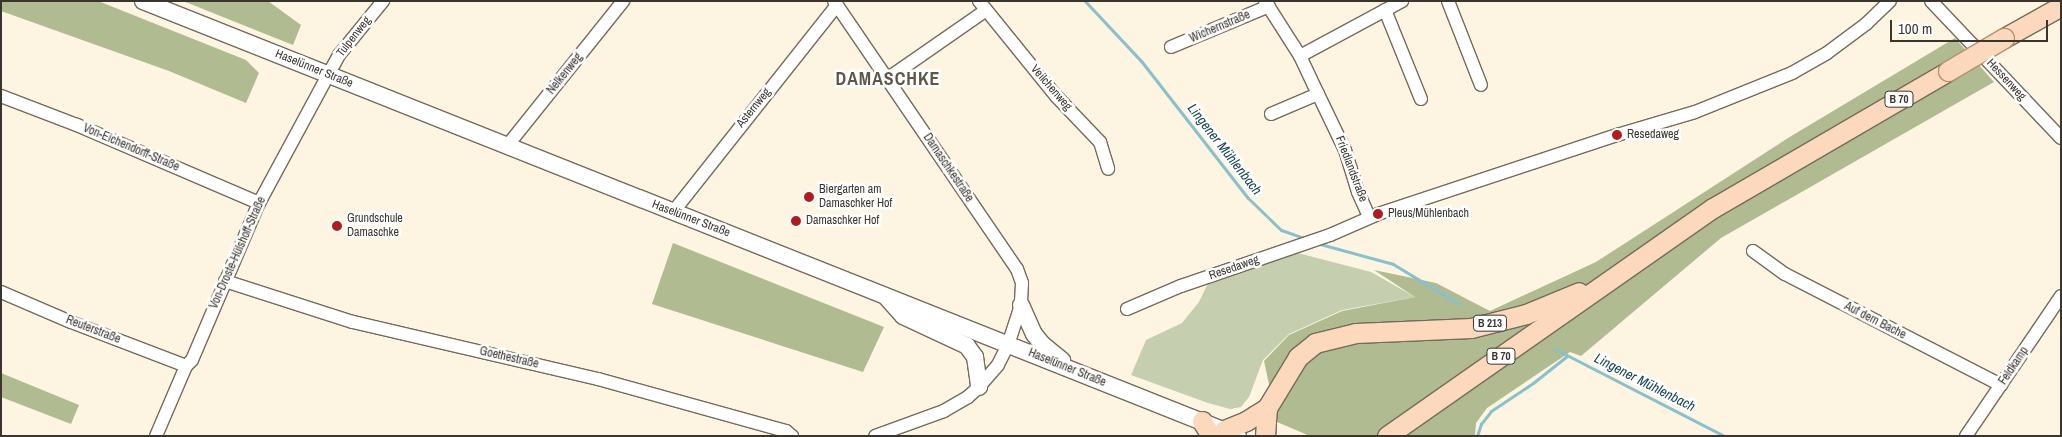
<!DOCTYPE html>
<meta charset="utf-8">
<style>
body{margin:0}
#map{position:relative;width:2062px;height:437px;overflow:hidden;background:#fdf4e2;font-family:"Archivo Narrow",sans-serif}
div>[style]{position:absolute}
.green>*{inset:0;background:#c5ceae}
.forest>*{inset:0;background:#b0bb91}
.stream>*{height:3px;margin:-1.5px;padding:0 1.5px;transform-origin:1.5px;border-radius:1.5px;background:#89c0cc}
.roads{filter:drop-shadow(1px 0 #746b5c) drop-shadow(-1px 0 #746b5c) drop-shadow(0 1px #746b5c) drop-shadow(0 -1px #746b5c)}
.street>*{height:12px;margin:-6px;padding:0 6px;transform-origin:6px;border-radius:6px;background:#fff}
.secondary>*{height:16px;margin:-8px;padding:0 8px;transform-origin:8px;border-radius:8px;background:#fff}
.primary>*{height:19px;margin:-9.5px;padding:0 9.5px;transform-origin:9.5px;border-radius:9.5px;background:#fcd9bc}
.bridges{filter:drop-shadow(1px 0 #b78f6e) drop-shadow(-1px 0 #b78f6e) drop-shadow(0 1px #b78f6e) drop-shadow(0 -1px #b78f6e)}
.primary-bridge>*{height:19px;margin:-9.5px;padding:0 9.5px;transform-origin:9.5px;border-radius:9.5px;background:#fcd9bc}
.dots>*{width:14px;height:14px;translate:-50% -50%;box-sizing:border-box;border:2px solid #fff;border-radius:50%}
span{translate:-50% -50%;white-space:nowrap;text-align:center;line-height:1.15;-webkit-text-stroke:5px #fff;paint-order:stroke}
.shield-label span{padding:1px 4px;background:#fff;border:1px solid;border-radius:4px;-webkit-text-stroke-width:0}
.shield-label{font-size:11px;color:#3a362f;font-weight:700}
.street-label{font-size:12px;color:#3a362f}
.poi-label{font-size:12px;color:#3a362f}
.left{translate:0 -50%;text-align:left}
.water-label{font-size:14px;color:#174751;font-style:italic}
.district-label{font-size:18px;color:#5e5647;font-weight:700;letter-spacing:1px}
.frame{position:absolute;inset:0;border:2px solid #3a362f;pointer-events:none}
.scale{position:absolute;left:1890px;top:20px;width:158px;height:22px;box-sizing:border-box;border:2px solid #3a362f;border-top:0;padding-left:6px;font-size:15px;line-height:18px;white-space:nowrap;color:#3a362f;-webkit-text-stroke:4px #fff;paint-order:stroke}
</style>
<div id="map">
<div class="green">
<i style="clip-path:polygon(1294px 252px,1371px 272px,1415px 297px,1342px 310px,1289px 334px,1263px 360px,1249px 397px,1241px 407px,1230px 409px,1208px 403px,1131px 375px,1146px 340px,1182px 323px,1199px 302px,1209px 281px)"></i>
</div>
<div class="forest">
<i style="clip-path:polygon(1px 1px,98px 1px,246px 60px,259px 73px,246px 103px,169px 71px,1px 11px)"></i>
<i style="clip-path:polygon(183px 1px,268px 1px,301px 25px,293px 45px)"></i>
<i style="clip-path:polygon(1955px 38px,1994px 82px,1721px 238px,1581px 356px,1570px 352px,1487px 408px,1476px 423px,1475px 436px,1310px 436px,1277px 422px,1264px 361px,1289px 335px,1342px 311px,1415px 297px,1374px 270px,1436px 283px,1490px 311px,1596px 262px,1788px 138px)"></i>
<i style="clip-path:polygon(673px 243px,884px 327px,863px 372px,652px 304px)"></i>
<i style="clip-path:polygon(1px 373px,79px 405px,71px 424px,1px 397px)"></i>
</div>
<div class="stream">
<i style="left:1085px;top:1px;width:83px;rotate:46.9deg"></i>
<i style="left:1142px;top:62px;width:172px;rotate:52.1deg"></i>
<i style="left:1248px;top:198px;width:46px;rotate:44.1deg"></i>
<i style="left:1281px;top:230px;width:28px;rotate:19deg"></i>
<i style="left:1320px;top:244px;width:76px;rotate:15.3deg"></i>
<i style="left:1393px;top:264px;width:77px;rotate:31.2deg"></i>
<i style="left:1555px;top:349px;width:190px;rotate:27.2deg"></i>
<i style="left:1477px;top:436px;width:13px;rotate:-72deg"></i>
<i style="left:1481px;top:424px;width:16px;rotate:-52deg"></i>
<i style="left:1491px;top:411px;width:50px;rotate:-33.7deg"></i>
<i style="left:1533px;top:383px;width:43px;rotate:-38.5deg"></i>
</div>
<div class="roads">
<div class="street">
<i style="left:834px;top:1px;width:325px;rotate:55.7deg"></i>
<i style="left:1017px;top:269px;width:15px;rotate:70deg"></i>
<i style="left:1022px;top:283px;width:22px;rotate:93deg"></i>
<i style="left:1021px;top:305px;width:42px;rotate:108deg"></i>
<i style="left:1008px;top:345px;width:22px;rotate:117deg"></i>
<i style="left:998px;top:365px;width:29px;rotate:131deg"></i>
<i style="left:979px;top:387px;width:15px;rotate:138deg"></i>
<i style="left:968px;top:397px;width:28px;rotate:150deg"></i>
<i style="left:944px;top:411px;width:73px;rotate:160.1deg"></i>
<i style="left:979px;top:1px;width:122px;rotate:51deg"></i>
<i style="left:1056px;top:96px;width:64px;rotate:46.3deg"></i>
<i style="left:1100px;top:142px;width:28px;rotate:73deg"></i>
<i style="left:1265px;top:1px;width:65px;rotate:57.5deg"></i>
<i style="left:1300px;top:56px;width:42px;rotate:64.7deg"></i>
<i style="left:1318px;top:94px;width:62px;rotate:64.3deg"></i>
<i style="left:1345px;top:150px;width:44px;rotate:72.8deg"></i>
<i style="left:1358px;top:192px;width:27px;rotate:66deg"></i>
<i style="left:1448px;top:1px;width:90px;rotate:68.6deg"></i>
<i style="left:1931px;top:1px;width:189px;rotate:46.5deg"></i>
<i style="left:1385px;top:10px;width:96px;rotate:68deg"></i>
<i style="left:1171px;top:47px;width:106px;rotate:-22.7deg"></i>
<i style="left:1300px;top:56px;width:116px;rotate:-28.3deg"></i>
<i style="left:887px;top:79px;width:119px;rotate:-34.8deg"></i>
<i style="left:1px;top:96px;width:81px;rotate:20.9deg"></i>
<i style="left:77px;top:125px;width:198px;rotate:23.2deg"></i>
<i style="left:1271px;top:114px;width:51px;rotate:-23.1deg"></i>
<i style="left:507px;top:146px;width:186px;rotate:-51.3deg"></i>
<i style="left:673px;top:212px;width:264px;rotate:-51.6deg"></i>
<i style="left:1753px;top:251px;width:39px;rotate:36deg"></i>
<i style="left:1785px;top:274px;width:243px;rotate:27.2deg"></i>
<i style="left:225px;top:281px;width:134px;rotate:17.8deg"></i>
<i style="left:353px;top:322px;width:252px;rotate:13.1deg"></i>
<i style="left:598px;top:379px;width:195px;rotate:15.5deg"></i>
<i style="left:786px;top:431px;width:8px;rotate:40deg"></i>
<i style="left:1px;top:292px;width:76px;rotate:23.2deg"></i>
<i style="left:71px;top:322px;width:123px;rotate:20.9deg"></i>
<i style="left:1127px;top:309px;width:59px;rotate:-23.1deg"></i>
<i style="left:1181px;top:286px;width:157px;rotate:-18.9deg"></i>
<i style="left:1330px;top:235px;width:52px;rotate:-23.6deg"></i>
<i style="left:1378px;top:214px;width:252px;rotate:-18.3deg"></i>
<i style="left:1617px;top:135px;width:81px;rotate:-16.4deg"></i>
<i style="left:1695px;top:112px;width:105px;rotate:-21.9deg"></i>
<i style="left:1792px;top:73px;width:40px;rotate:-29.7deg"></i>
<i style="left:1827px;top:53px;width:49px;rotate:-36.6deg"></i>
<i style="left:1866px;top:24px;width:33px;rotate:-44deg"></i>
<i style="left:156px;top:436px;width:76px;rotate:-66.8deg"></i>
<i style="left:186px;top:366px;width:8px;rotate:-45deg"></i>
<i style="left:192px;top:360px;width:171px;rotate:-66.9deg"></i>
<i style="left:259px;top:203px;width:168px;rotate:-61.6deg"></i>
<i style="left:339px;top:55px;width:70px;rotate:-50.8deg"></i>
<i style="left:1966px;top:436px;width:169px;rotate:-55.8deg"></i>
</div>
<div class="secondary">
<i style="left:143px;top:1px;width:1178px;rotate:21.67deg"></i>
<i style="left:887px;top:298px;width:24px;rotate:48deg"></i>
<i style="left:903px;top:316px;width:71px;rotate:25.1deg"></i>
<i style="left:967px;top:346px;width:14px;rotate:54deg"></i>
<i style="left:975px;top:357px;width:30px;rotate:82deg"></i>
<i style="left:1021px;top:305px;width:32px;rotate:66deg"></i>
<i style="left:1034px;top:334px;width:13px;rotate:51deg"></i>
<i style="left:1042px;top:344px;width:26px;rotate:39deg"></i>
</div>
<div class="primary">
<i style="left:2004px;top:38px;width:65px;rotate:-29.3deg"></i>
<i style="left:1202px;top:421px;width:17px;rotate:59deg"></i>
<i style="left:1224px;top:430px;width:24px;rotate:-22deg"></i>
<i style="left:1246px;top:421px;width:25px;rotate:-32deg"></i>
<i style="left:1265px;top:436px;width:28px;rotate:-86deg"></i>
<i style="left:1267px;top:408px;width:60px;rotate:-58.7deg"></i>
<i style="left:1298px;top:357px;width:22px;rotate:-39deg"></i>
<i style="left:1315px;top:343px;width:42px;rotate:-13.7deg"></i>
<i style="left:1356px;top:333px;width:115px;rotate:-2.5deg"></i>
<i style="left:1471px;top:328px;width:57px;rotate:-14.3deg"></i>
<i style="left:1526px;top:314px;width:57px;rotate:-22.5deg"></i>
<i style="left:1387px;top:436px;width:398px;rotate:-35deg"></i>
<i style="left:1713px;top:208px;width:272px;rotate:-30.2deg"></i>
</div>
</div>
<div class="bridges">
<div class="primary-bridge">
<i style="left:1948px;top:71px;width:65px;rotate:-30.5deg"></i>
</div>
</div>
<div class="dots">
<i style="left:1617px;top:135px;background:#ae1c22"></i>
<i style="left:809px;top:197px;background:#ae1c22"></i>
<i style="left:1378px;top:214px;background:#ae1c22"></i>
<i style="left:796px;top:221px;background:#ae1c22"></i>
<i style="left:337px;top:226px;background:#ae1c22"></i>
</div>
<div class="shield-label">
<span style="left:1899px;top:99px">B 70</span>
<span style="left:1490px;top:323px">B 213</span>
<span style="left:1501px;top:356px">B 70</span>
</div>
<div class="street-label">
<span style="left:1220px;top:27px;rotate:-23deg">Wichernstraße</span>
<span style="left:354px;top:37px;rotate:-52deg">Tulpenweg</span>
<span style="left:314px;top:69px;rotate:22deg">Haselünner Straße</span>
<span style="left:565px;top:74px;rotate:-51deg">Nelkenweg</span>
<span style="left:2006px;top:80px;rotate:47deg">Hessenweg</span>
<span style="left:1051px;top:88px;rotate:49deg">Veilchenweg</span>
<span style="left:754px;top:108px;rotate:-51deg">Asternweg</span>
<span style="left:131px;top:148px;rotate:23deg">Von-Eichendorff-Straße</span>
<span style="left:948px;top:168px;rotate:56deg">Damaschkestraße</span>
<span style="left:1351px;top:169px;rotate:69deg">Friedlandstraße</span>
<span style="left:691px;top:219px;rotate:21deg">Haselünner Straße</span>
<span style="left:238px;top:253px;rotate:-66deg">Von-Droste-Hülshoff-Straße</span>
<span style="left:1234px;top:268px;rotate:-19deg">Resedaweg</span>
<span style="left:1875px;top:321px;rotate:27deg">Auf dem Bache</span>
<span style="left:93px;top:330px;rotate:21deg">Reuterstraße</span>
<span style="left:509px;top:358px;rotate:13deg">Goethestraße</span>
<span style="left:2014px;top:366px;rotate:-56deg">Feldkamp</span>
<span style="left:1067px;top:368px;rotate:22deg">Haselünner Straße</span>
</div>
<div class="poi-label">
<span class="left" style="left:1627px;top:135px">Resedaweg</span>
<span class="left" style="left:819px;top:197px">Biergarten am<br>Damaschker Hof</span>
<span class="left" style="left:1388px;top:214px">Pleus/Mühlenbach</span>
<span class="left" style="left:347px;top:226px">Grundschule<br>Damaschke</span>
<span class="left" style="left:806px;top:221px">Damaschker Hof</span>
</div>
<div class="water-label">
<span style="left:1225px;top:149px;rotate:52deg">Lingener Mühlenbach</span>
<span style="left:1645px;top:382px;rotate:27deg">Lingener Mühlenbach</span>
</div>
<div class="district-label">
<span style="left:888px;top:79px">DAMASCHKE</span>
</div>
<div class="frame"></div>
<div class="scale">100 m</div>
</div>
